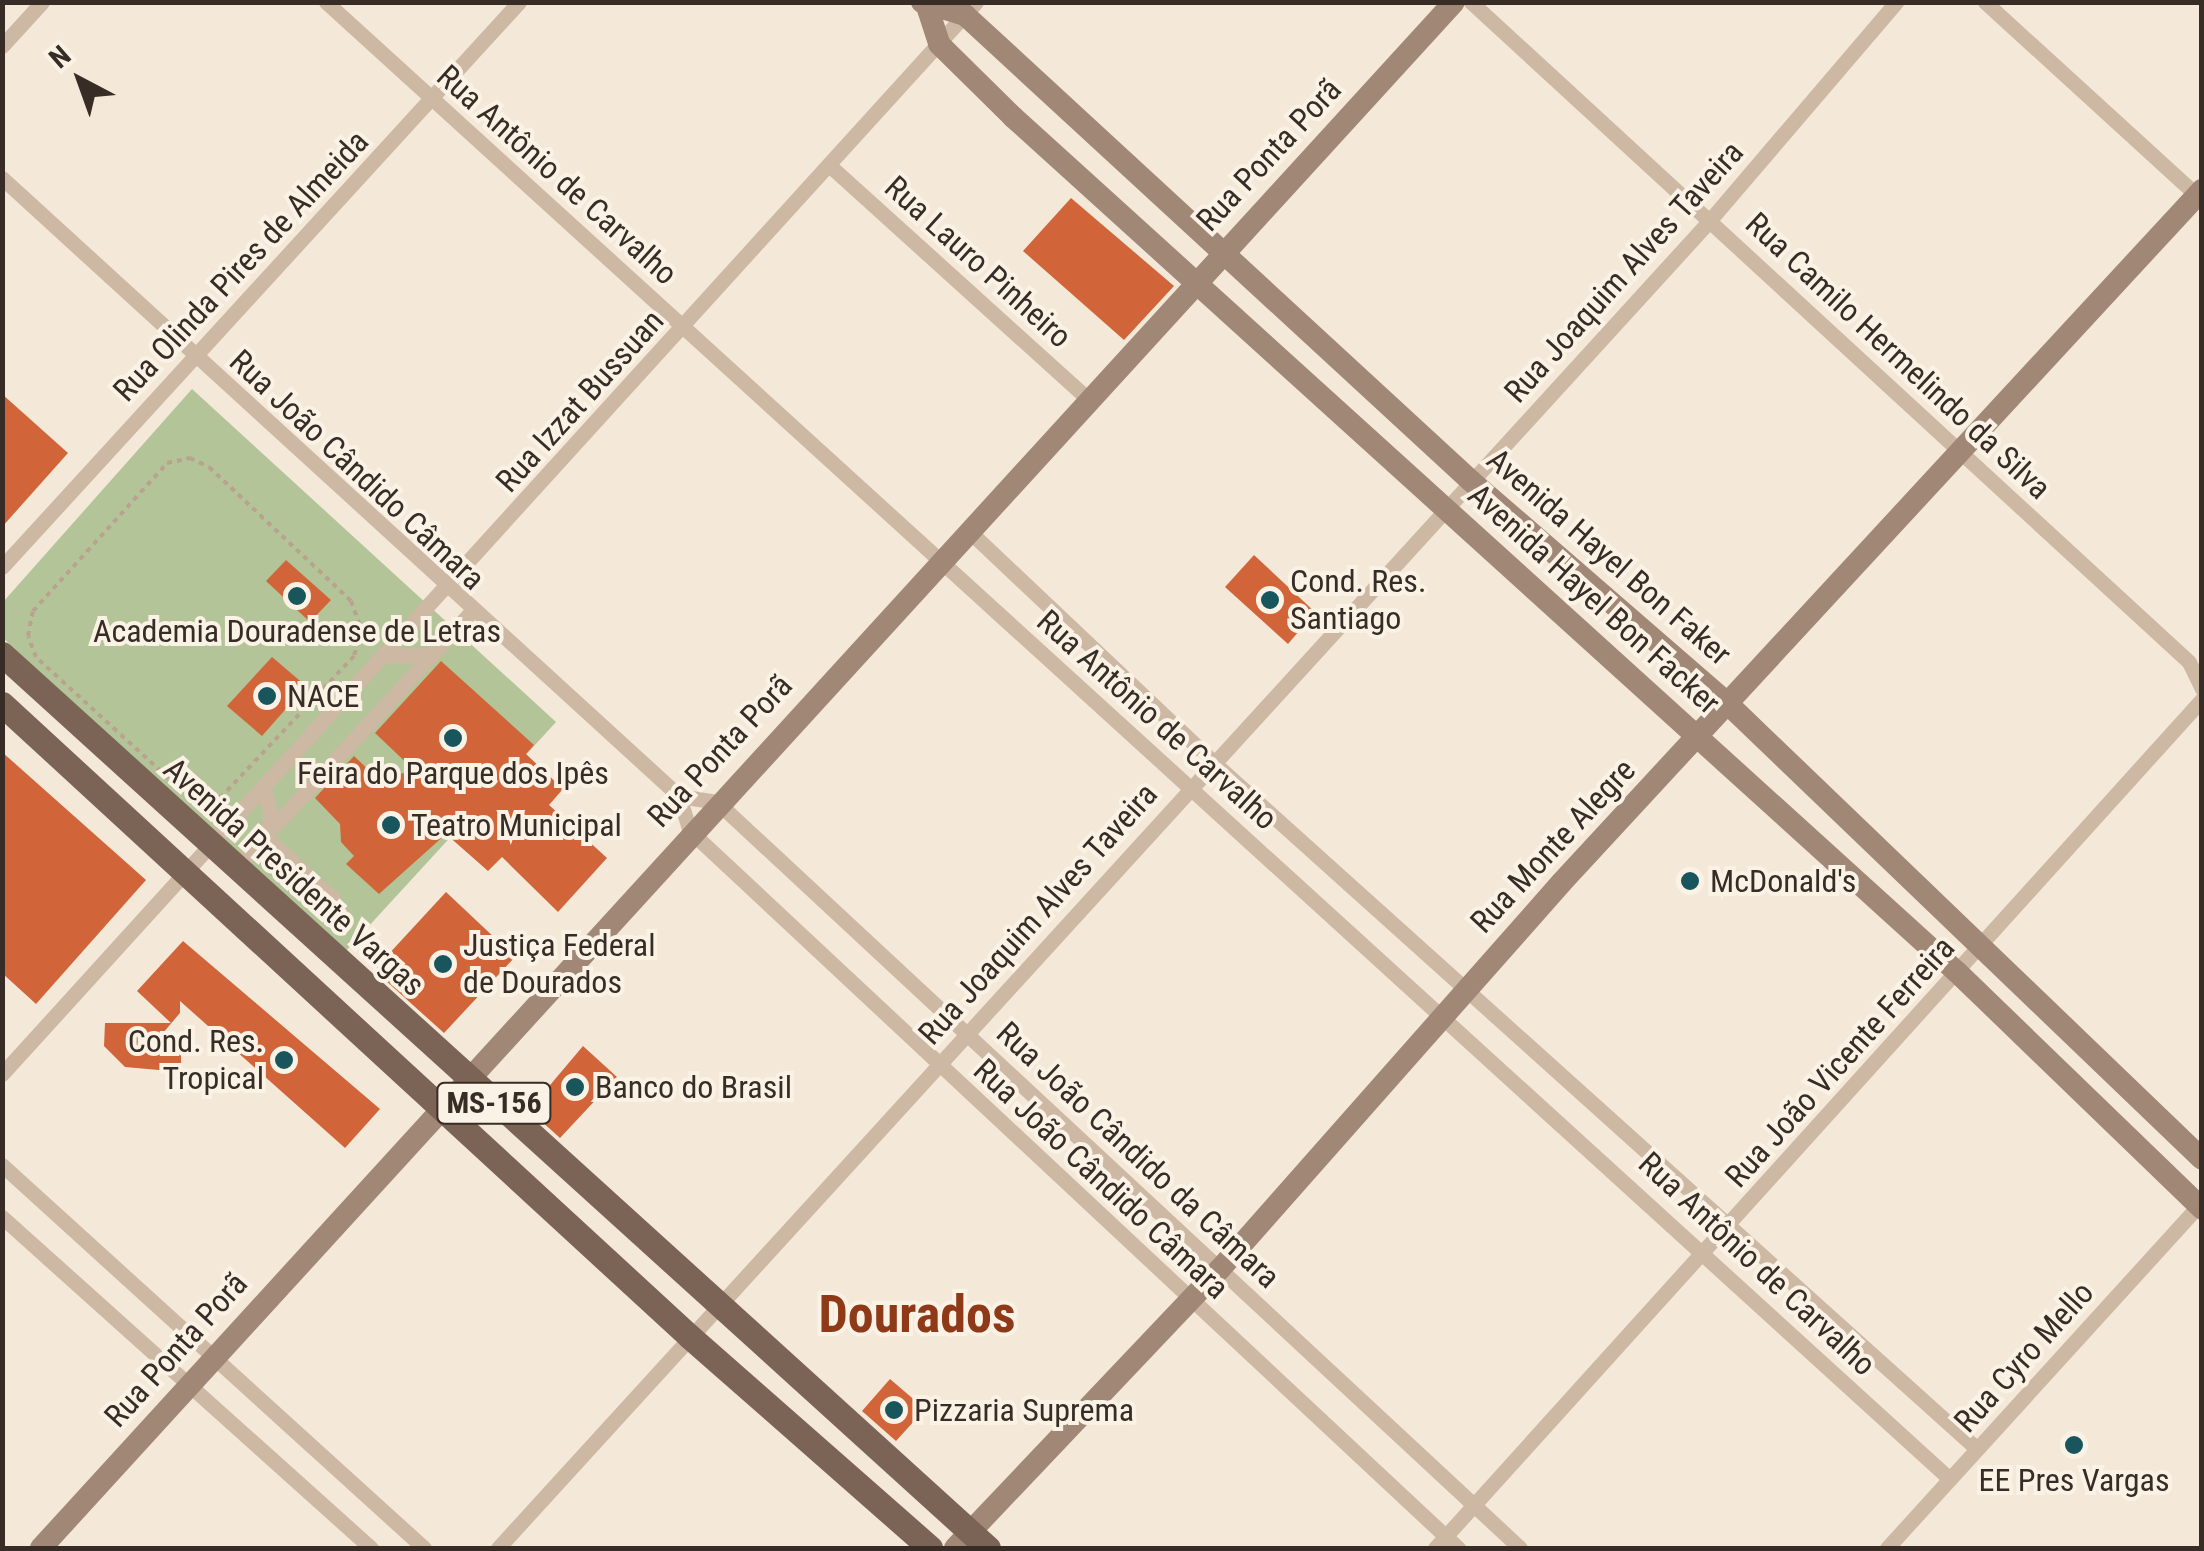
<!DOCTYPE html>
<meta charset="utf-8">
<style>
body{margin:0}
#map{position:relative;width:2204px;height:1551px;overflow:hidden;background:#f4e8d9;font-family:"Roboto Condensed",sans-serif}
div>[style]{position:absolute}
.green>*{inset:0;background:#b3c498}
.building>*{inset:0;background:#d16539}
.path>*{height:4px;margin-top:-2px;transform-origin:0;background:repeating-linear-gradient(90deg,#b9a28e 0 5px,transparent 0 10px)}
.lane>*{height:8px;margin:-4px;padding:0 4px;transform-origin:4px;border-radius:4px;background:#cdb8a4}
.street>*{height:15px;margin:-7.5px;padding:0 7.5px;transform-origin:7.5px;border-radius:7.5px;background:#cdb8a4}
.secondary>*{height:22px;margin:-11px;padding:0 11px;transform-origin:11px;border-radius:11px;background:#a18775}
.primary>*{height:25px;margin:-12.5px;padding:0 12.5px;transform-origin:12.5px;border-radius:12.5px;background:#7b6456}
.dots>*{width:28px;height:28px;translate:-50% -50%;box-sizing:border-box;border:5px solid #fbf2e6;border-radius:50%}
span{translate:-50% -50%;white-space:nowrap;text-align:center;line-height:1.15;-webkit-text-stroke:8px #fbf2e6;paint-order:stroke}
.shield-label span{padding:2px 8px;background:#fbf2e6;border:2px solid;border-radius:8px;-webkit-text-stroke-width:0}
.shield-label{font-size:30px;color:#372c26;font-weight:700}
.street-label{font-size:32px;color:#372c26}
.poi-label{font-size:32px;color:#372c26}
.left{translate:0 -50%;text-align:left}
.right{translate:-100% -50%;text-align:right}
.town-label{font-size:52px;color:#8e3918;font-weight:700}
.frame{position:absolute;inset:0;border:5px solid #372c26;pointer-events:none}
.north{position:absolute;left:30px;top:30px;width:100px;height:100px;-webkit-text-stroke:8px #fbf2e6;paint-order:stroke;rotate:319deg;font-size:28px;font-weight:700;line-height:40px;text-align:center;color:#372c26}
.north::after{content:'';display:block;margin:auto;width:35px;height:45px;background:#372c26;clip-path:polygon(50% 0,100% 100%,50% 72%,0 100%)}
</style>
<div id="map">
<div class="green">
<i style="clip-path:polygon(192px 389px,556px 722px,345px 952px,3px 638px,3px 602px)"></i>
</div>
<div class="building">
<i style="clip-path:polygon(1071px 198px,1174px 286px,1124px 340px,1023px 251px)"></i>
<i style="clip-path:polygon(2px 394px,68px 453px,2px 527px)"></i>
<i style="clip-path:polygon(1254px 555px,1315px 612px,1288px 644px,1225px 587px)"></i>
<i style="clip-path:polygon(286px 560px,331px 600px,310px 622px,266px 581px)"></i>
<i style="clip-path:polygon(272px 657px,306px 686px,262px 736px,227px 706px)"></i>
<i style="clip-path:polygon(441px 661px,534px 745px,526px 754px,563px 789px,549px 805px,607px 858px,558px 912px,502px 857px,488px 871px,446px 834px,379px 894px,346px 864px,354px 856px,341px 842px,340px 824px,315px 798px,354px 756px,377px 778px,415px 771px,375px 733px)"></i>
<i style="clip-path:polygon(2px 752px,146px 880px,36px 1004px,2px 973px)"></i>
<i style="clip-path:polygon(446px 892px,515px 957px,444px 1033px,374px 970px)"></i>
<i style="clip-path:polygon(183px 941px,380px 1109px,345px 1148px,180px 1001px,180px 1013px,157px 1040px,181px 1044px,181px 1072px,125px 1067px,104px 1046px,105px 1023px,171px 1023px,137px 991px)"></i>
<i style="clip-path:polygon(583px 1046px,617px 1077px,560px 1138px,529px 1110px)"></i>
<i style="clip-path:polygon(890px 1379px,925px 1409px,896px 1441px,862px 1411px)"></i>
</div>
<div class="path">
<i style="left:190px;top:458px;width:21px;rotate:25deg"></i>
<i style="left:209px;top:467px;width:195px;rotate:43.3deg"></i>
<i style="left:351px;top:601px;width:32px;rotate:70deg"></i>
<i style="left:362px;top:631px;width:26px;rotate:108deg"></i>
<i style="left:354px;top:656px;width:194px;rotate:133.3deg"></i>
<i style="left:221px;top:797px;width:29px;rotate:-176deg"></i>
<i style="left:192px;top:795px;width:19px;rotate:-148deg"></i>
<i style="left:176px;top:785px;width:190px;rotate:-137.6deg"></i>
<i style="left:36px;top:657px;width:22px;rotate:-111deg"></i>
<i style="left:28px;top:636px;width:25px;rotate:-79deg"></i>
<i style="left:33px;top:611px;width:200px;rotate:-47.8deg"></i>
<i style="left:167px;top:463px;width:24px;rotate:-12deg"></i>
</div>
<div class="lane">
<i style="left:267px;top:834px;width:92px;rotate:42.4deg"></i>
<i style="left:335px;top:896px;width:22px;rotate:60deg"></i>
</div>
<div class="street">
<i style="left:326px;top:2px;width:2195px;rotate:42.29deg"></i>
<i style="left:1471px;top:2px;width:975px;rotate:42.59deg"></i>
<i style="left:2189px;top:662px;width:30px;rotate:64deg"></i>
<i style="left:1985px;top:2px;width:294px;rotate:42.4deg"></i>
<i style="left:2px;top:46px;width:59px;rotate:-47.7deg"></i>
<i style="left:829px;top:165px;width:350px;rotate:42.1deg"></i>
<i style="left:2px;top:178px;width:917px;rotate:42.39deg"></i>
<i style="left:679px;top:796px;width:37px;rotate:73deg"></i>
<i style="left:690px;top:831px;width:1051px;rotate:43.03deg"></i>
<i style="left:968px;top:530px;width:337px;rotate:43.4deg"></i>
<i style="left:1213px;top:762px;width:1027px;rotate:41.96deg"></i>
<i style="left:2px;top:567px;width:766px;rotate:-47.54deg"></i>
<i style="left:383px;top:656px;width:48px;rotate:-1.2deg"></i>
<i style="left:679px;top:796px;width:38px;rotate:9deg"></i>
<i style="left:717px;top:802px;width:1096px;rotate:42.89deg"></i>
<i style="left:267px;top:834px;width:301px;rotate:-47.4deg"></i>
<i style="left:236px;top:868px;width:46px;rotate:-47.6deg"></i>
<i style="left:267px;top:834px;width:20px;rotate:-79deg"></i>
<i style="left:271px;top:814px;width:28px;rotate:-107deg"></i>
<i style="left:2px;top:1074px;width:1448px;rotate:-47.74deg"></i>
<i style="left:2px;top:1165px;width:570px;rotate:42.23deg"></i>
<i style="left:2px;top:1217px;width:496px;rotate:41.9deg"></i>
<i style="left:498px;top:1548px;width:1798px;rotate:-47.61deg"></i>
<i style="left:1710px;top:220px;width:287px;rotate:-49.5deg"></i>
<i style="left:1435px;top:1548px;width:1144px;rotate:-47.9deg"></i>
<i style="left:1887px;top:1548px;width:468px;rotate:-47.7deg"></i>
</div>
<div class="secondary">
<i style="left:922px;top:2px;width:45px;rotate:16.8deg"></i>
<i style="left:965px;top:15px;width:688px;rotate:42.64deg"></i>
<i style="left:1471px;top:481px;width:339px;rotate:40.9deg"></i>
<i style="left:1727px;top:703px;width:658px;rotate:43.83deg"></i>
<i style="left:927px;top:6px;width:40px;rotate:72deg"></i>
<i style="left:939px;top:44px;width:104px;rotate:44.6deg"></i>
<i style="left:1013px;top:117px;width:1274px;rotate:42.17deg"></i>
<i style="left:1957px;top:972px;width:341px;rotate:44deg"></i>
<i style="left:41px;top:1548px;width:2094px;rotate:-47.57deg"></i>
<i style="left:955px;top:1548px;width:385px;rotate:-46.5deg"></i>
<i style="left:1220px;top:1269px;width:516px;rotate:-48.53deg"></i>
<i style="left:1562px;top:882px;width:943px;rotate:-47.24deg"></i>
</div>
<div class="primary">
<i style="left:2px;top:654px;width:1331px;rotate:42.2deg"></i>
<i style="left:2px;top:704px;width:933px;rotate:42.61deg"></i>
<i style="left:689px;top:1336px;width:321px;rotate:41.3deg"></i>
</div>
<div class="dots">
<i style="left:297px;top:596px;background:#18555d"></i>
<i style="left:1270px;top:600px;background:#18555d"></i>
<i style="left:267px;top:696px;background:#18555d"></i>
<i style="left:453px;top:738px;background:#18555d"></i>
<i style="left:391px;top:825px;background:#18555d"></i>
<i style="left:1690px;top:881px;background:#18555d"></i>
<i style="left:443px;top:964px;background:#18555d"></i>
<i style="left:284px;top:1060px;background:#18555d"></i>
<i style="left:575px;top:1087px;background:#18555d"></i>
<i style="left:894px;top:1410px;background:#18555d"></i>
<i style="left:2074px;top:1445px;background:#18555d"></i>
</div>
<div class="shield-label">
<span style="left:494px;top:1103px">MS-156</span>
</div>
<div class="street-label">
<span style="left:1269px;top:155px;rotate:-47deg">Rua Ponta Porã</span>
<span style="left:557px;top:175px;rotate:42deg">Rua Antônio de Carvalho</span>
<span style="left:978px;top:262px;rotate:42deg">Rua Lauro Pinheiro</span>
<span style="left:241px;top:266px;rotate:-47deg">Rua Olinda Pires de Almeida</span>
<span style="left:1624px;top:272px;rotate:-48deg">Rua Joaquim Alves Taveira</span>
<span style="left:1898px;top:356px;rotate:43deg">Rua Camilo Hermelindo da Silva</span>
<span style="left:580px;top:401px;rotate:-48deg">Rua Izzat Bussuan</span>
<span style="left:357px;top:470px;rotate:43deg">Rua João Cândido Câmara</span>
<span style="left:1609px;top:557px;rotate:41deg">Avenida Hayel Bon Faker</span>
<span style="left:1594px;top:599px;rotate:42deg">Avenida Hayel Bon Facker</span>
<span style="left:1157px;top:720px;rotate:42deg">Rua Antônio de Carvalho</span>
<span style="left:720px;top:751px;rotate:-47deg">Rua Ponta Porã</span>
<span style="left:1553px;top:846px;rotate:-47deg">Rua Monte Alegre</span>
<span style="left:294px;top:877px;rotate:42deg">Avenida Presidente Vargas</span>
<span style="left:1038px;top:914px;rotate:-48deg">Rua Joaquim Alves Taveira</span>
<span style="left:1840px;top:1062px;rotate:-48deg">Rua João Vicente Ferreira</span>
<span style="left:1138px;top:1155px;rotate:43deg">Rua João Cândido da Câmara</span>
<span style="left:1101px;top:1179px;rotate:43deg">Rua João Cândido Câmara</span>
<span style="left:1757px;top:1264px;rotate:43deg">Rua Antônio de Carvalho</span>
<span style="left:176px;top:1350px;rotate:-48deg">Rua Ponta Porã</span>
<span style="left:2024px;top:1357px;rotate:-48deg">Rua Cyro Mello</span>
</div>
<div class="poi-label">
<span class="left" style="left:1290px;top:600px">Cond. Res.<br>Santiago</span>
<span style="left:297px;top:631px">Academia Douradense de Letras</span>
<span class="left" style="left:287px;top:696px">NACE</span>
<span style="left:453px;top:773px">Feira do Parque dos Ipês</span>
<span class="left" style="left:411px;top:825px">Teatro Municipal</span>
<span class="left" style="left:1710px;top:881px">McDonald's</span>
<span class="left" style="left:463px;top:964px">Justiça Federal<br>de Dourados</span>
<span class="right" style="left:264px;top:1060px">Cond. Res.<br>Tropical</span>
<span class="left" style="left:595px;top:1087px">Banco do Brasil</span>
<span class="left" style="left:914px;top:1410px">Pizzaria Suprema</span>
<span style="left:2074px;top:1480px">EE Pres Vargas</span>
</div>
<div class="town-label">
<span style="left:917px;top:1315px">Dourados</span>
</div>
<div class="frame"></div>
<div class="north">N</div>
</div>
